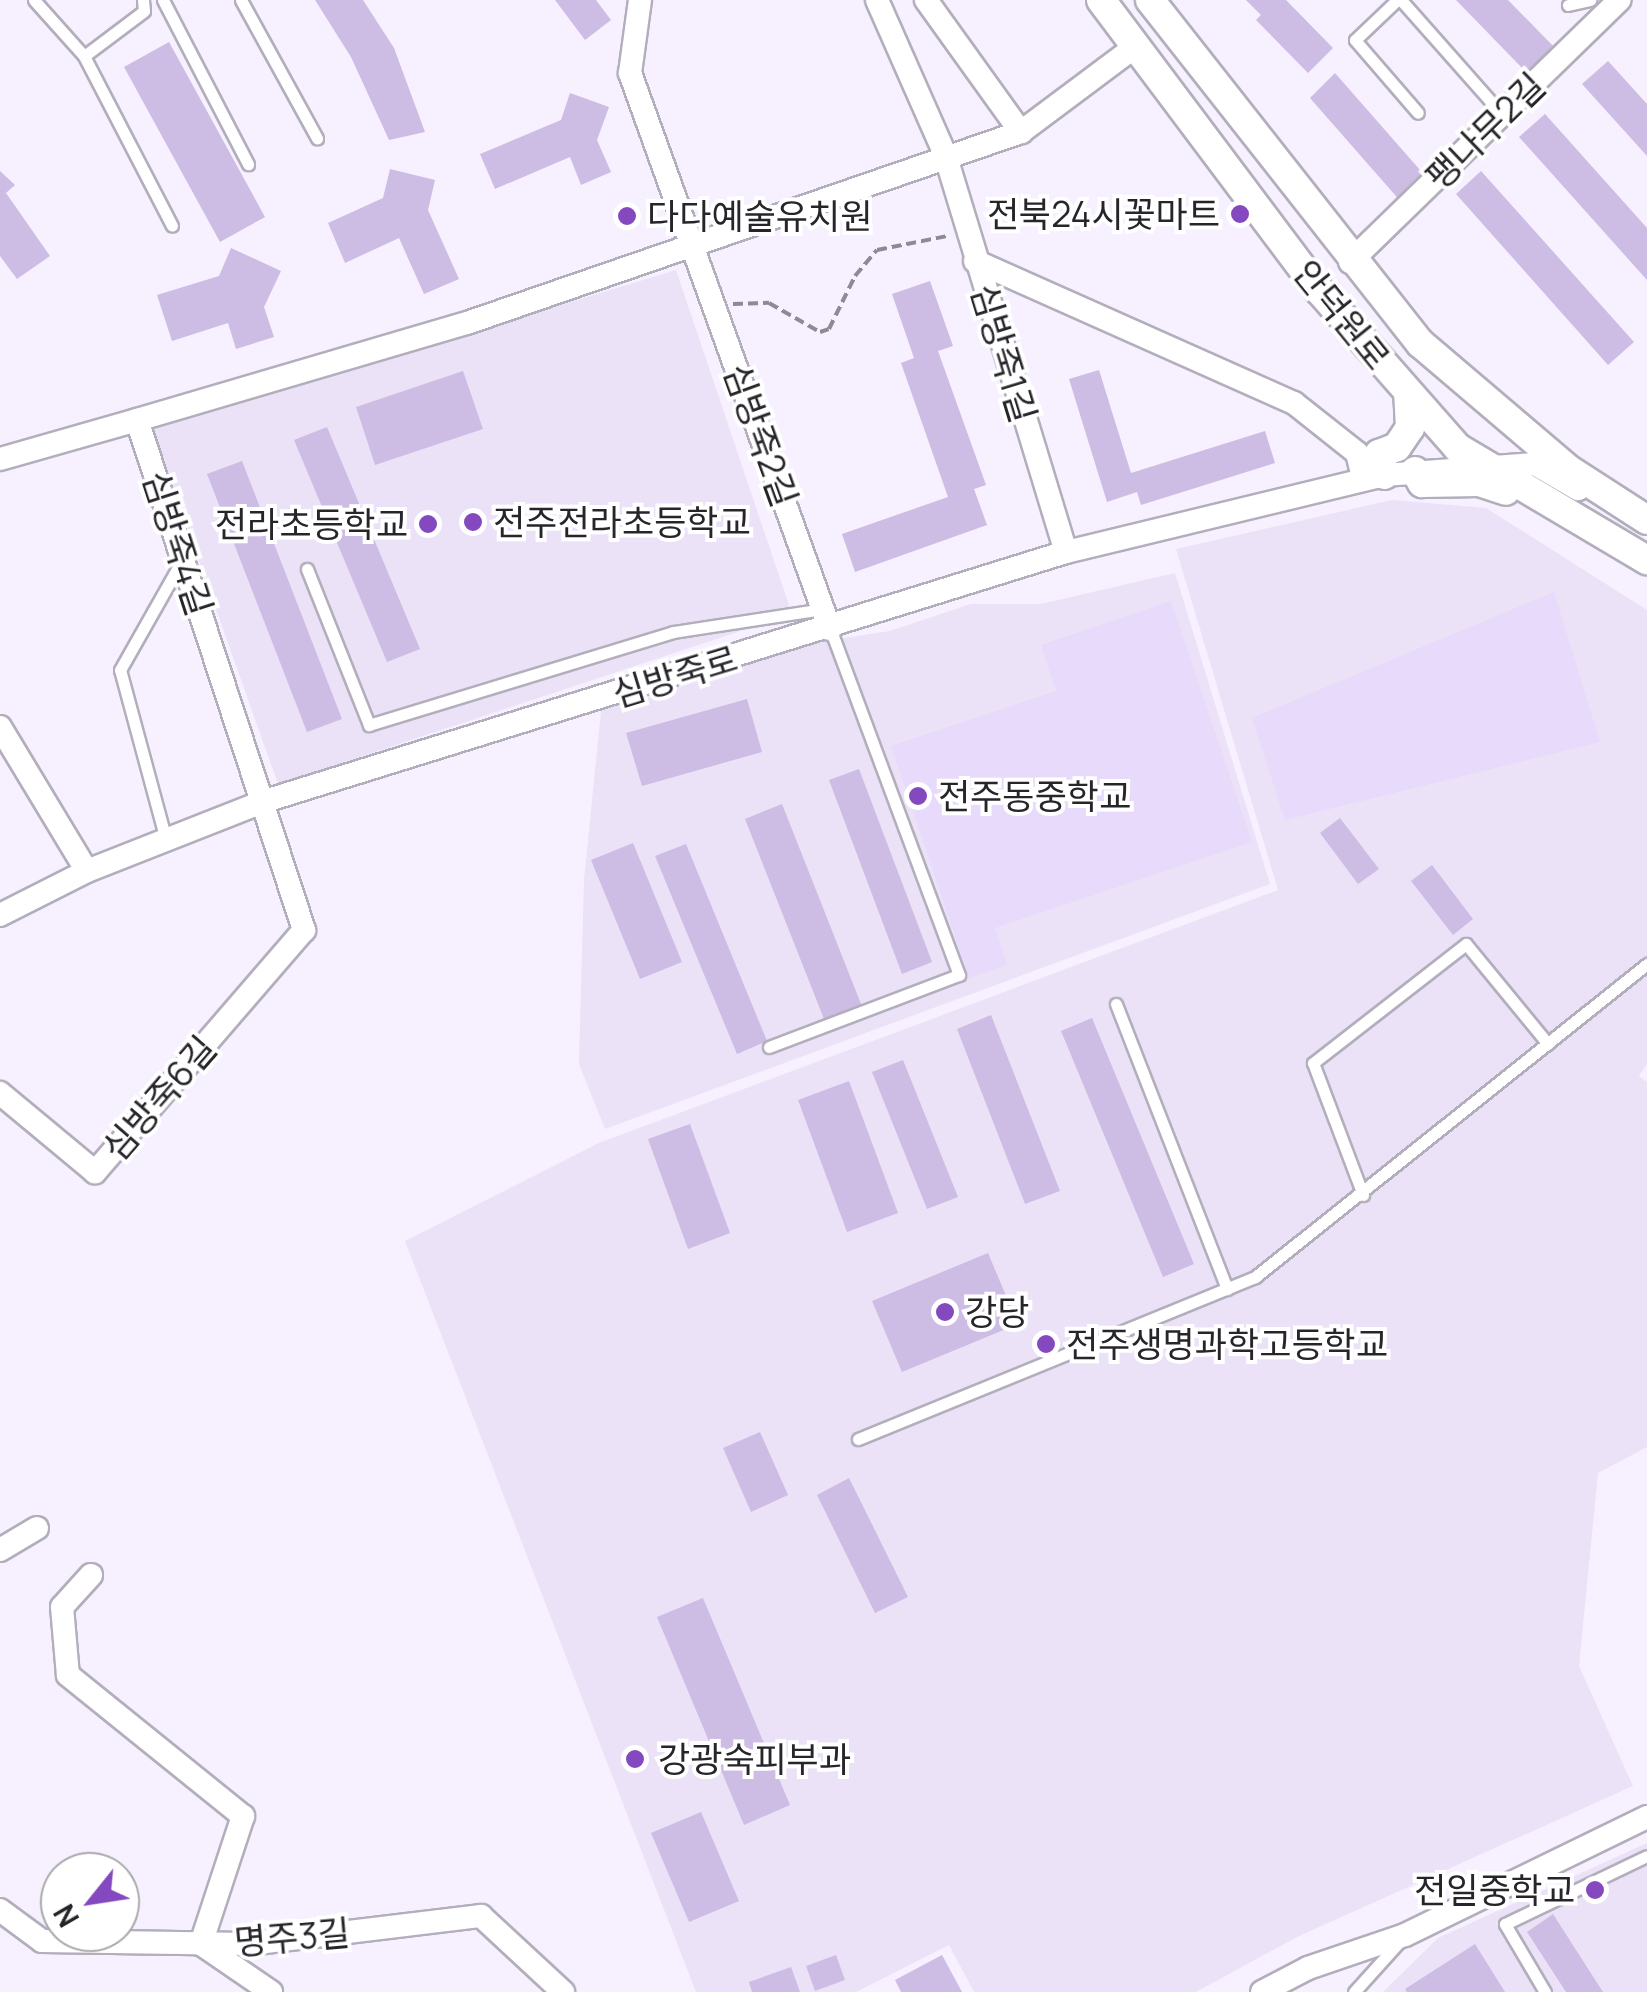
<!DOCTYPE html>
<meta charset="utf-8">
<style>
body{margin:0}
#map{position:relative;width:1647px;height:1992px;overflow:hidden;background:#f6f0ff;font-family:Manrope,"Noto Sans KR",sans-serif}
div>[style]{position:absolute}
.built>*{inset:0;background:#ebe2f8}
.green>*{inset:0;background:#e7dafa}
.building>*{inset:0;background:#cdbce4}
.path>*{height:4px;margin-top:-2px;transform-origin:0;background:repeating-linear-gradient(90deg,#8e8a94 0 10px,transparent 0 15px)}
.roads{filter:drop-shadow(2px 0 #b3aebc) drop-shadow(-2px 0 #b3aebc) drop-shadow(0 2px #b3aebc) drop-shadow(0 -2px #b3aebc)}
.service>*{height:11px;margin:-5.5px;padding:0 5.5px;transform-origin:5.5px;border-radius:5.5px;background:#fff}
.minor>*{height:22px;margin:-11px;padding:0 11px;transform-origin:11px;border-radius:11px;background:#fff}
.tertiary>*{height:28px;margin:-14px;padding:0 14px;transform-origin:14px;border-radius:14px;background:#fff}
.dots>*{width:28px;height:28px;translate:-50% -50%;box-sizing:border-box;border:5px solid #fff;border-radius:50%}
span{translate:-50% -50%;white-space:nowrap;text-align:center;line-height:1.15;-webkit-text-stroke:8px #fff;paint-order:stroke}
.street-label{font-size:35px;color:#27252a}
.poi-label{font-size:35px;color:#27252a}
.right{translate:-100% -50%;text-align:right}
.left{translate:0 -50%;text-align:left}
.north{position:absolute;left:40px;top:1852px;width:100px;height:100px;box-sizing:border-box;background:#fff;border:2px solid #a9a8aa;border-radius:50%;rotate:240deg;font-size:28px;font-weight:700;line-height:40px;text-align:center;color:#27252a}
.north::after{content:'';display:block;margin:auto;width:35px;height:45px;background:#8449bf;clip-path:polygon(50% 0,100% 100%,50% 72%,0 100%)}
</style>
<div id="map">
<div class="built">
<i style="clip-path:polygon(676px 270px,792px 614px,278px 784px,152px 429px)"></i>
<i style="clip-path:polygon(1392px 500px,1486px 508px,1647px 610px,1647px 1064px,1639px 1076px,1647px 1082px,1647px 1447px,1598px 1473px,1579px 1666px,1633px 1786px,1297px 1937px,1196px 1992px,974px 1992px,949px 1945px,856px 1992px,696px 1992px,405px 1241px,599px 1143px,1278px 890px,1176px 549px)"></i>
<i style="clip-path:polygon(1175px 573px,1270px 884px,605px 1129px,579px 1064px,584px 880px,601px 711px,798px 645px,890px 631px,971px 604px,1041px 604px)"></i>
<i style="clip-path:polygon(1647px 1843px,1647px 1992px,1383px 1992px,1438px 1938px)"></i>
</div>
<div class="green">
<i style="clip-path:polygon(1554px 592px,1600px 742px,1285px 820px,1252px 718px)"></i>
<i style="clip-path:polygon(1171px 601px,1252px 842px,995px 928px,1007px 965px,969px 978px,891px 746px,1056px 691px,1041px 645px)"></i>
</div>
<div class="building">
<i style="clip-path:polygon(315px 0,363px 0,394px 48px,425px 132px,389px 140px,351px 57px)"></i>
<i style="clip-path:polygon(555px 0,596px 0,611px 20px,585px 40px)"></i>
<i style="clip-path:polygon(1246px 0,1286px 0,1333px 48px,1308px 73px,1256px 20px,1261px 15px)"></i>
<i style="clip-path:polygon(1456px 0,1508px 0,1556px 49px,1529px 75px)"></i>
<i style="clip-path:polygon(169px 42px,265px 217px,220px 242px,124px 67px)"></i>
<i style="clip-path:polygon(1608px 61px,1647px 104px,1647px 156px,1582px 84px)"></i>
<i style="clip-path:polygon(1335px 73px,1427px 178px,1402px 203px,1310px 98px)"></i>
<i style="clip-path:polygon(570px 93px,609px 107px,597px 140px,611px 172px,581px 185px,570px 157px,495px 189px,480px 154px,561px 120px)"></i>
<i style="clip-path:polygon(1545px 114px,1647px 228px,1647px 280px,1519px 137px)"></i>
<i style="clip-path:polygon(390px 169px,435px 180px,428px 210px,459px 279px,424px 294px,399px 238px,345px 263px,328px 223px,383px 198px)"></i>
<i style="clip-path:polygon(0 171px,15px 185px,6px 193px,50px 256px,17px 279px,0 256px)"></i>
<i style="clip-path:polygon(1481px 171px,1634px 342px,1608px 365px,1456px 194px)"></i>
<i style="clip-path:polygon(231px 248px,281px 271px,264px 307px,274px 337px,236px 349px,228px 323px,172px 341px,157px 295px,219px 276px)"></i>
<i style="clip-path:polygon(930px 281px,953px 346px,938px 351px,986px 485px,974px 489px,987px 525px,855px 572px,842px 534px,948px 497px,901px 363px,914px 358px,892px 294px)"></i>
<i style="clip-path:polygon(1099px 370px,1131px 473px,1265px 431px,1275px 463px,1141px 505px,1137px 492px,1107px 502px,1069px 379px)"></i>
<i style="clip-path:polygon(463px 371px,483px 429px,375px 465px,356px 407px)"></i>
<i style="clip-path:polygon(327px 427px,420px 649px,387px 662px,294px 440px)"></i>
<i style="clip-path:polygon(242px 461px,342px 719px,307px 732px,207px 474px)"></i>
<i style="clip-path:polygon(747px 699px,762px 752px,642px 786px,626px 733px)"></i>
<i style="clip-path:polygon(859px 769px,932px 962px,902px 974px,829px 780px)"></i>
<i style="clip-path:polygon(782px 804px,863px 1009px,826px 1024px,745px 819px)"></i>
<i style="clip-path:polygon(1340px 818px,1379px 869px,1358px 884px,1320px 833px)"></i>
<i style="clip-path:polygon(633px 843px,682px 962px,640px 979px,591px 860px)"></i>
<i style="clip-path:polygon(686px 844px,767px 1041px,737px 1054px,655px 856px)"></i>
<i style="clip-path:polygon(1432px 865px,1473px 919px,1453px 935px,1411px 881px)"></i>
<i style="clip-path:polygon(991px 1015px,1060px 1191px,1025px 1204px,957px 1029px)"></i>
<i style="clip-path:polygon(1092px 1018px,1194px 1264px,1163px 1277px,1061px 1031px)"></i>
<i style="clip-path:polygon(903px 1060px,958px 1197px,927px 1209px,872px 1072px)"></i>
<i style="clip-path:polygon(849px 1081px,898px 1213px,847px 1232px,798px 1100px)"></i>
<i style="clip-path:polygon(690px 1124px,730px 1233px,688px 1249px,648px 1139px)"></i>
<i style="clip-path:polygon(988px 1253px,1018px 1324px,902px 1372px,872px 1301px)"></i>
<i style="clip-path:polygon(760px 1432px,788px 1495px,751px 1512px,723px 1448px)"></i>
<i style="clip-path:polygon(849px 1478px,908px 1597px,875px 1613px,817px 1495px)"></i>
<i style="clip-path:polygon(703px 1598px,790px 1805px,744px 1825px,657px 1617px)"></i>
<i style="clip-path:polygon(701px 1812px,739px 1901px,689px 1922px,651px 1833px)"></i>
<i style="clip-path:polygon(1553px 1914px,1603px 1992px,1566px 1992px,1527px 1932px)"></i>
<i style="clip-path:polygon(1475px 1944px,1505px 1992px,1407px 1992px,1405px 1989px)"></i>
<i style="clip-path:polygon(836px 1955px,845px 1980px,815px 1991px,806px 1966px)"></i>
<i style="clip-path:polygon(942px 1955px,962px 1992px,901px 1992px,895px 1980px)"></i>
<i style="clip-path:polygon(791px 1967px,800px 1992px,752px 1992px,749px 1982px)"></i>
</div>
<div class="path">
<i style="left:733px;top:304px;width:36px;rotate:-2deg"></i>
<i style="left:769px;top:303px;width:59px;rotate:29.6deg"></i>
<i style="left:820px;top:332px;width:9px;rotate:-18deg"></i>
<i style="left:829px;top:329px;width:59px;rotate:-63.9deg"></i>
<i style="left:855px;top:276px;width:34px;rotate:-50deg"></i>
<i style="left:877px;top:250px;width:71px;rotate:-11.3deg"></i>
</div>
<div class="roads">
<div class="service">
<i style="left:34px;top:0;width:75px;rotate:48.2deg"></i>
<i style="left:143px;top:0;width:11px;rotate:85deg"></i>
<i style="left:144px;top:11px;width:75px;rotate:143.1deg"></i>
<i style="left:84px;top:56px;width:191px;rotate:62.6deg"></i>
<i style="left:163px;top:0;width:185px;rotate:62.6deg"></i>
<i style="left:241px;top:0;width:158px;rotate:61.2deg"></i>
<i style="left:1397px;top:0;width:58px;rotate:136.4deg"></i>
<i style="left:1355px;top:40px;width:96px;rotate:49.2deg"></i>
<i style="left:1401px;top:0;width:152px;rotate:48.5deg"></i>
<i style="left:1568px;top:5px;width:23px;rotate:-13deg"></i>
<i style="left:307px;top:569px;width:168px;rotate:68.3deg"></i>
<i style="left:369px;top:725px;width:318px;rotate:-17deg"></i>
<i style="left:673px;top:632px;width:152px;rotate:-8.7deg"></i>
<i style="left:166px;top:840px;width:176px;rotate:-105.1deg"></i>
<i style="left:120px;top:670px;width:124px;rotate:-60.5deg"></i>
<i style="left:1116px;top:1004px;width:306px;rotate:68.7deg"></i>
<i style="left:769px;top:1047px;width:203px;rotate:-20.8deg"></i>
<i style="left:959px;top:975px;width:369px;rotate:-110.4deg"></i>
<i style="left:1363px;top:1195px;width:141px;rotate:-110.7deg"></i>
<i style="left:1313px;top:1063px;width:194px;rotate:-37.9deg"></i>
<i style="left:1466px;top:944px;width:129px;rotate:50.6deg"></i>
<i style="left:858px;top:1439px;width:429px;rotate:-22.2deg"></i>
<i style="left:1255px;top:1277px;width:502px;rotate:-38.61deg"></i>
<i style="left:1354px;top:1992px;width:67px;rotate:-48deg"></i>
<i style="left:1545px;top:1992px;width:79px;rotate:-120.5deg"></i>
<i style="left:1505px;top:1924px;width:157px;rotate:-25.6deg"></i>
</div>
<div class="minor">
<i style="left:640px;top:0;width:74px;rotate:97.8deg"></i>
<i style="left:630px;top:73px;width:591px;rotate:70.22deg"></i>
<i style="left:877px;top:0;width:168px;rotate:66.2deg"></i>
<i style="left:945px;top:154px;width:416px;rotate:73.1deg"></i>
<i style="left:926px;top:0;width:163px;rotate:54.3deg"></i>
<i style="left:975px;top:261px;width:349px;rotate:24deg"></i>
<i style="left:1294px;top:403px;width:80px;rotate:38.4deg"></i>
<i style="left:1357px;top:453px;width:25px;rotate:76deg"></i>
<i style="left:1350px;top:262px;width:376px;rotate:-44.2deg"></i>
<i style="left:137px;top:420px;width:344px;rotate:-16.4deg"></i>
<i style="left:467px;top:323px;width:586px;rotate:-19.02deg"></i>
<i style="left:1021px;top:132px;width:144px;rotate:-36.8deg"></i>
<i style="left:0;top:459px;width:142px;rotate:-15.9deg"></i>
<i style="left:137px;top:420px;width:537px;rotate:71.87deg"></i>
<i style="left:304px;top:930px;width:320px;rotate:130.8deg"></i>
<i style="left:95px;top:1172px;width:124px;rotate:-140.3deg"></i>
<i style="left:0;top:727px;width:168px;rotate:58.9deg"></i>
<i style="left:0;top:915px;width:97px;rotate:-26.8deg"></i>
<i style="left:87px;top:871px;width:191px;rotate:-21.5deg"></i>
<i style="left:265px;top:801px;width:839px;rotate:-17.27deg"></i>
<i style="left:1066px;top:552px;width:327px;rotate:-13.6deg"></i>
<i style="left:1384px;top:475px;width:151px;rotate:-4.2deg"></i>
<i style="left:1535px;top:464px;width:50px;rotate:30.2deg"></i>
<i style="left:0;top:1550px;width:43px;rotate:-30.7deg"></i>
<i style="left:91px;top:1575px;width:43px;rotate:132.2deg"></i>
<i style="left:62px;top:1607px;width:68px;rotate:85deg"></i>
<i style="left:68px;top:1675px;width:225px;rotate:38.9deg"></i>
<i style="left:243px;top:1816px;width:135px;rotate:108.2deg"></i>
<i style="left:201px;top:1944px;width:85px;rotate:34.4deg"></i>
<i style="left:0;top:1910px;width:52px;rotate:36.4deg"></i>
<i style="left:42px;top:1941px;width:207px;rotate:0.8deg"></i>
<i style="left:249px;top:1944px;width:234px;rotate:-6.9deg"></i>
<i style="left:481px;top:1916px;width:112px;rotate:42.8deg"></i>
<i style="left:1262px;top:1992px;width:52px;rotate:-27.6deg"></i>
<i style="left:1308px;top:1968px;width:102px;rotate:-18.8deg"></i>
<i style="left:1405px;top:1935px;width:269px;rotate:-26deg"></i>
</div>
<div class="tertiary">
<i style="left:1101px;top:0;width:363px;rotate:53.1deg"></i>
<i style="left:1319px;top:290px;width:210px;rotate:48.7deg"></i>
<i style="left:1458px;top:448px;width:220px;rotate:30.7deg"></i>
<i style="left:1150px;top:0;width:437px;rotate:51.8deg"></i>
<i style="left:1420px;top:343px;width:194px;rotate:40.4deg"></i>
<i style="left:1568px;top:469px;width:94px;rotate:32.8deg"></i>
<i style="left:1415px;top:471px;width:14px;rotate:60deg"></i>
<i style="left:1422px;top:483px;width:57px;rotate:-1deg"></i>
<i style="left:1479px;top:482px;width:28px;rotate:18deg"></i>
<i style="left:1384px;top:475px;width:22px;rotate:-103deg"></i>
<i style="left:1379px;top:454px;width:19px;rotate:-21deg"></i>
<i style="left:1397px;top:447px;width:23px;rotate:-56deg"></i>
<i style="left:1410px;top:428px;width:34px;rotate:-93deg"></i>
</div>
</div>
<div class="dots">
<i style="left:1240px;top:214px;background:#8449bf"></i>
<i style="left:627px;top:216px;background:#8449bf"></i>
<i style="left:473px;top:522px;background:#8449bf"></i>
<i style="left:428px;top:524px;background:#8449bf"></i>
<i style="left:918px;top:796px;background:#8449bf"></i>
<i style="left:945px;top:1312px;background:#8449bf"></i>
<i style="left:1046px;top:1344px;background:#8449bf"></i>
<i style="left:635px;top:1759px;background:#8449bf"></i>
<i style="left:1595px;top:1890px;background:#8449bf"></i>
</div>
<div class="street-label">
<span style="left:1485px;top:131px;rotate:-44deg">팽나무2길</span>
<span style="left:1342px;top:315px;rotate:51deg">안덕원로</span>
<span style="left:1004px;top:353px;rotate:73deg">심방죽1길</span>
<span style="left:761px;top:435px;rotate:70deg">심방죽2길</span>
<span style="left:178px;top:543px;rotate:72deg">심방죽4길</span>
<span style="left:675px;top:676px;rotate:-17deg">심방죽로</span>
<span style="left:159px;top:1098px;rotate:-49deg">심방죽6길</span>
<span style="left:292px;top:1937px;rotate:-5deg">명주3길</span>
</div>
<div class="poi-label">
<span class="right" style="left:1220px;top:214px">전북24시꽃마트</span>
<span class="left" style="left:647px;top:216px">다다예술유치원</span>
<span class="left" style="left:493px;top:522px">전주전라초등학교</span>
<span class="right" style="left:408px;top:524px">전라초등학교</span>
<span class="left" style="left:938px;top:796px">전주동중학교</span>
<span class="left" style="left:965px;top:1312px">강당</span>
<span class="left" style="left:1066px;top:1344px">전주생명과학고등학교</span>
<span class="left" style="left:658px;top:1759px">강광숙피부과</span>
<span class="right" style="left:1575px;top:1890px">전일중학교</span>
</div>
<div class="north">N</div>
</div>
